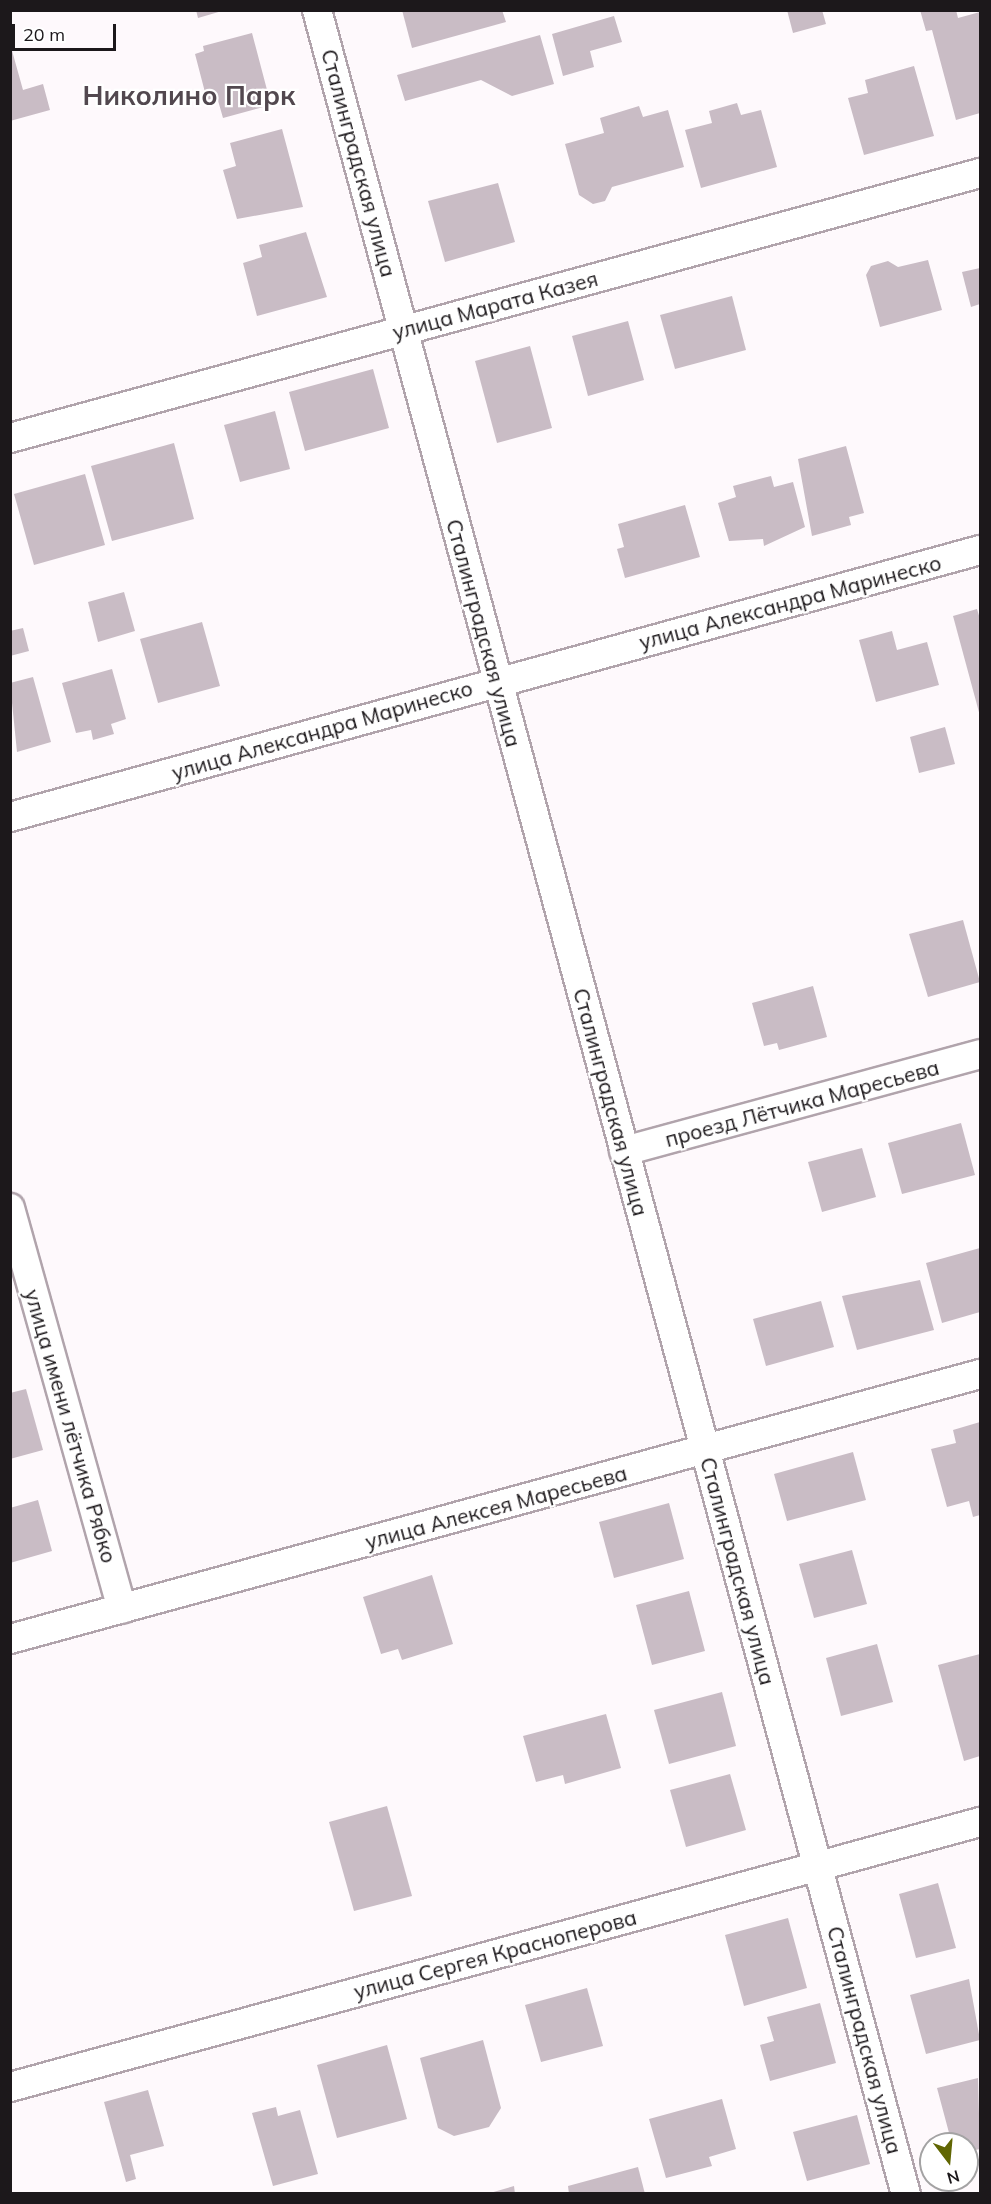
<!DOCTYPE html>
<meta charset="utf-8">
<style>
body{margin:0}
#map{position:relative;width:991px;height:2204px;overflow:hidden;background:#fef9fc;font-family:Mulish,sans-serif}
div>[style]{position:absolute}
.building>*{inset:0;background:#c9bcc5}
.roads{filter:drop-shadow(2px 0 #b1a4ac) drop-shadow(-2px 0 #b1a4ac) drop-shadow(0 2px #b1a4ac) drop-shadow(0 -2px #b1a4ac)}
.minor>*{height:28px;margin:-14px;padding:0 14px;transform-origin:14px;border-radius:14px;background:#fff}
span{translate:-50% -50%;white-space:nowrap;text-align:center;line-height:1.15;-webkit-text-stroke:4.5px #fff;paint-order:stroke}
.street-label{font-size:21px;color:#1c181b}
.district-label{font-size:27px;color:#52484f;font-weight:700}
.frame{position:absolute;inset:0;border:12px solid #1c181b;pointer-events:none}
.north{position:absolute;left:919px;top:2132px;width:60px;height:60px;box-sizing:border-box;background:#fff;border:2px solid #a4a3a4;border-radius:50%;rotate:164deg;font-size:16px;font-weight:700;line-height:24px;text-align:center;color:#1c181b}
.north::after{content:'';display:block;margin:auto;width:21px;height:27px;background:#616603;clip-path:polygon(50% 0,100% 100%,50% 72%,0 100%)}
.scale{position:absolute;left:12px;top:24px;width:104px;height:27px;box-sizing:border-box;border:3px solid #1c181b;border-top:0;padding-left:8px;font-size:18px;line-height:21px;white-space:nowrap;color:#1c181b;-webkit-text-stroke:4px #fff;paint-order:stroke}
</style>
<div id="map">
<div class="building">
<i style="clip-path:polygon(196px 10px,222px 10px,222px 11px,198px 18px)"></i>
<i style="clip-path:polygon(402px 10px,502px 10px,506px 22px,412px 48px)"></i>
<i style="clip-path:polygon(787px 10px,822px 10px,826px 24px,793px 33px)"></i>
<i style="clip-path:polygon(920px 10px,956px 10px,958px 18px,980px 12px,980px 113px,956px 120px,932px 30px,926px 31px)"></i>
<i style="clip-path:polygon(614px 16px,622px 42px,590px 51px,594px 67px,563px 76px,552px 34px)"></i>
<i style="clip-path:polygon(252px 33px,271px 105px,223px 118px,217px 97px,207px 100px,195px 54px,204px 51px,203px 46px)"></i>
<i style="clip-path:polygon(540px 35px,554px 84px,512px 96px,481px 80px,405px 101px,397px 75px)"></i>
<i style="clip-path:polygon(11px 47px,23px 90px,43px 84px,50px 110px,10px 121px)"></i>
<i style="clip-path:polygon(914px 66px,934px 136px,864px 155px,848px 98px,868px 93px,865px 80px)"></i>
<i style="clip-path:polygon(737px 103px,741px 115px,761px 110px,777px 167px,701px 188px,685px 130px,712px 123px,709px 111px)"></i>
<i style="clip-path:polygon(639px 106px,643px 117px,668px 110px,684px 167px,612px 187px,605px 201px,593px 204px,579px 195px,565px 144px,604px 133px,600px 118px)"></i>
<i style="clip-path:polygon(282px 129px,303px 207px,237px 219px,223px 170px,236px 166px,230px 143px)"></i>
<i style="clip-path:polygon(498px 183px,515px 242px,445px 262px,428px 201px)"></i>
<i style="clip-path:polygon(306px 232px,327px 297px,257px 316px,243px 263px,262px 257px,259px 245px)"></i>
<i style="clip-path:polygon(928px 260px,942px 310px,880px 327px,866px 275px,871px 266px,888px 261px,898px 267px)"></i>
<i style="clip-path:polygon(980px 268px,980px 304px,971px 307px,962px 272px)"></i>
<i style="clip-path:polygon(732px 296px,746px 350px,675px 369px,660px 315px)"></i>
<i style="clip-path:polygon(628px 321px,644px 380px,588px 396px,572px 336px)"></i>
<i style="clip-path:polygon(530px 346px,552px 428px,497px 443px,475px 361px)"></i>
<i style="clip-path:polygon(373px 369px,389px 428px,305px 451px,289px 392px)"></i>
<i style="clip-path:polygon(275px 411px,290px 469px,240px 482px,224px 425px)"></i>
<i style="clip-path:polygon(174px 443px,194px 519px,112px 541px,91px 466px)"></i>
<i style="clip-path:polygon(846px 446px,864px 513px,849px 517px,851px 525px,812px 536px,798px 459px)"></i>
<i style="clip-path:polygon(85px 474px,105px 545px,34px 565px,14px 494px)"></i>
<i style="clip-path:polygon(771px 476px,774px 487px,793px 482px,805px 527px,764px 546px,763px 539px,729px 541px,718px 503px,736px 497px,733px 486px)"></i>
<i style="clip-path:polygon(685px 505px,700px 557px,625px 578px,617px 549px,624px 547px,618px 524px)"></i>
<i style="clip-path:polygon(124px 592px,135px 631px,98px 642px,88px 602px)"></i>
<i style="clip-path:polygon(977px 609px,980px 619px,980px 716px,953px 616px)"></i>
<i style="clip-path:polygon(202px 622px,220px 686px,158px 703px,140px 639px)"></i>
<i style="clip-path:polygon(23px 628px,29px 651px,10px 656px,10px 631px)"></i>
<i style="clip-path:polygon(892px 631px,897px 650px,927px 642px,939px 685px,876px 702px,859px 640px)"></i>
<i style="clip-path:polygon(112px 669px,126px 719px,111px 724px,114px 734px,93px 740px,91px 730px,76px 733px,62px 683px)"></i>
<i style="clip-path:polygon(33px 677px,51px 742px,17px 752px,10px 683px)"></i>
<i style="clip-path:polygon(945px 727px,955px 764px,919px 773px,910px 737px)"></i>
<i style="clip-path:polygon(963px 920px,980px 982px,928px 997px,909px 934px)"></i>
<i style="clip-path:polygon(813px 986px,827px 1037px,779px 1050px,777px 1043px,764px 1046px,752px 1003px)"></i>
<i style="clip-path:polygon(961px 1123px,975px 1175px,902px 1194px,888px 1143px)"></i>
<i style="clip-path:polygon(862px 1148px,876px 1197px,822px 1212px,808px 1162px)"></i>
<i style="clip-path:polygon(980px 1248px,980px 1312px,942px 1323px,926px 1263px)"></i>
<i style="clip-path:polygon(920px 1280px,934px 1330px,857px 1350px,842px 1296px)"></i>
<i style="clip-path:polygon(821px 1301px,834px 1347px,766px 1366px,753px 1319px)"></i>
<i style="clip-path:polygon(26px 1389px,43px 1450px,10px 1459px,10px 1393px)"></i>
<i style="clip-path:polygon(980px 1422px,980px 1515px,973px 1517px,969px 1501px,947px 1507px,931px 1449px,956px 1443px,953px 1430px)"></i>
<i style="clip-path:polygon(853px 1452px,866px 1500px,787px 1521px,774px 1474px)"></i>
<i style="clip-path:polygon(38px 1500px,52px 1551px,10px 1563px,10px 1508px)"></i>
<i style="clip-path:polygon(669px 1503px,684px 1559px,614px 1578px,599px 1522px)"></i>
<i style="clip-path:polygon(852px 1550px,867px 1604px,814px 1618px,799px 1564px)"></i>
<i style="clip-path:polygon(432px 1575px,453px 1644px,402px 1660px,398px 1649px,381px 1654px,363px 1597px)"></i>
<i style="clip-path:polygon(689px 1591px,705px 1651px,652px 1665px,636px 1605px)"></i>
<i style="clip-path:polygon(877px 1644px,893px 1702px,841px 1716px,826px 1658px)"></i>
<i style="clip-path:polygon(980px 1654px,980px 1756px,964px 1761px,938px 1665px)"></i>
<i style="clip-path:polygon(722px 1692px,736px 1746px,669px 1764px,654px 1710px)"></i>
<i style="clip-path:polygon(606px 1714px,621px 1768px,565px 1784px,563px 1775px,536px 1782px,523px 1736px)"></i>
<i style="clip-path:polygon(730px 1774px,746px 1830px,686px 1847px,670px 1790px)"></i>
<i style="clip-path:polygon(387px 1806px,412px 1896px,354px 1911px,329px 1822px)"></i>
<i style="clip-path:polygon(938px 1883px,956px 1948px,916px 1958px,899px 1894px)"></i>
<i style="clip-path:polygon(788px 1918px,807px 1988px,744px 2006px,725px 1935px)"></i>
<i style="clip-path:polygon(969px 1979px,980px 2040px,926px 2054px,910px 1995px)"></i>
<i style="clip-path:polygon(587px 1988px,603px 2046px,541px 2062px,525px 2005px)"></i>
<i style="clip-path:polygon(820px 2003px,836px 2063px,770px 2081px,760px 2045px,774px 2041px,767px 2017px)"></i>
<i style="clip-path:polygon(483px 2040px,501px 2108px,489px 2127px,454px 2136px,438px 2128px,420px 2058px)"></i>
<i style="clip-path:polygon(387px 2045px,407px 2119px,337px 2138px,317px 2065px)"></i>
<i style="clip-path:polygon(978px 2078px,980px 2149px,967px 2152px,967px 2144px,952px 2144px,937px 2088px)"></i>
<i style="clip-path:polygon(148px 2090px,164px 2146px,130px 2155px,136px 2179px,126px 2182px,104px 2102px)"></i>
<i style="clip-path:polygon(722px 2099px,736px 2149px,709px 2157px,712px 2166px,666px 2178px,649px 2119px)"></i>
<i style="clip-path:polygon(276px 2107px,278px 2116px,300px 2110px,318px 2174px,273px 2186px,252px 2113px)"></i>
<i style="clip-path:polygon(857px 2115px,870px 2164px,807px 2181px,793px 2132px)"></i>
<i style="clip-path:polygon(638px 2167px,645px 2194px,569px 2194px,568px 2186px)"></i>
<i style="clip-path:polygon(514px 2186px,515px 2194px,490px 2194px,490px 2193px)"></i>
</div>
<div class="roads">
<div class="minor">
<i style="left:317px;top:10px;width:2262px;rotate:74.91deg"></i>
<i style="left:10px;top:438px;width:1006px;rotate:-15.28deg"></i>
<i style="left:10px;top:817px;width:1006px;rotate:-15.39deg"></i>
<i style="left:624px;top:1151px;width:369px;rotate:-15.2deg"></i>
<i style="left:10px;top:1208px;width:416px;rotate:74.4deg"></i>
<i style="left:10px;top:1639px;width:1006px;rotate:-15.28deg"></i>
<i style="left:10px;top:2087px;width:1006px;rotate:-15.28deg"></i>
</div>
</div>
<div class="street-label">
<span style="left:359px;top:163px;rotate:75deg">Сталинградская улица</span>
<span style="left:495px;top:305px;rotate:-15deg">улица Марата Казея</span>
<span style="left:790px;top:602px;rotate:-15deg">улица Александра Маринеско</span>
<span style="left:484px;top:633px;rotate:75deg">Сталинградская улица</span>
<span style="left:322px;top:730px;rotate:-16deg">улица Александра Маринеско</span>
<span style="left:611px;top:1102px;rotate:75deg">Сталинградская улица</span>
<span style="left:802px;top:1103px;rotate:-15deg">проезд Лётчика Маресьева</span>
<span style="left:71px;top:1426px;rotate:74deg">улица имени лётчика Рябко</span>
<span style="left:496px;top:1507px;rotate:-15deg">улица Алексея Маресьева</span>
<span style="left:738px;top:1571px;rotate:75deg">Сталинградская улица</span>
<span style="left:495px;top:1954px;rotate:-15deg">улица Сергея Красноперова</span>
<span style="left:865px;top:2040px;rotate:75deg">Сталинградская улица</span>
</div>
<div class="district-label">
<span style="left:189px;top:96px">Николино Парк</span>
</div>
<div class="frame"></div>
<div class="north">N</div>
<div class="scale">20 m</div>
</div>
